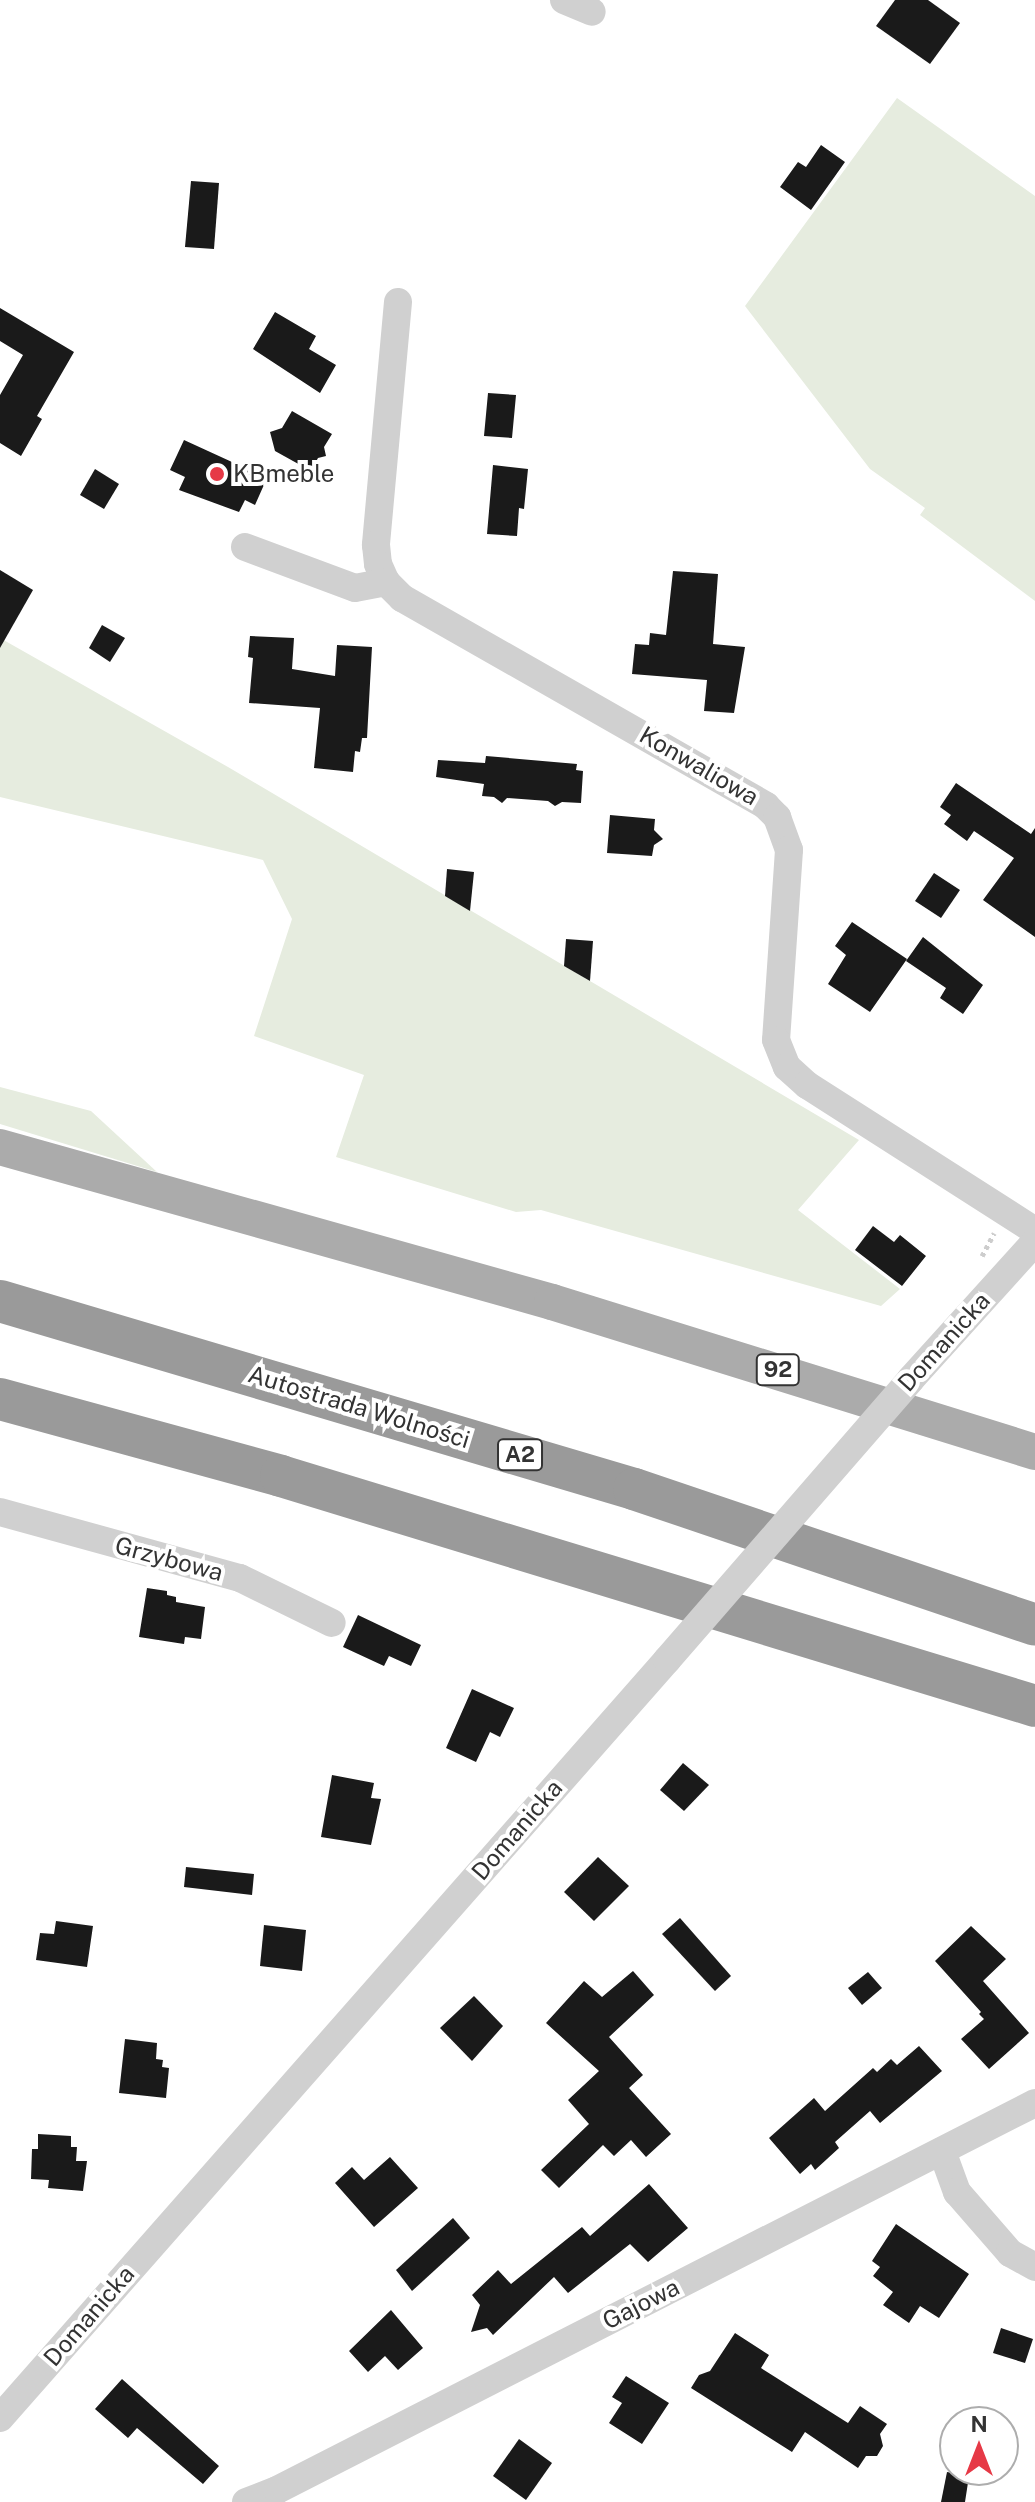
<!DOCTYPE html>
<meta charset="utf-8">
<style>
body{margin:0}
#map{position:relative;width:1035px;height:2502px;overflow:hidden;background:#fff;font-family:"Public Sans",sans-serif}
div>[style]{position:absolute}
.green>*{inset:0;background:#e6ecdf}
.building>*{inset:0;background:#1a1a1a}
.path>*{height:5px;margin-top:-2.5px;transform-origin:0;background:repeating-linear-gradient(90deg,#cdcdcd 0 4px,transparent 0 8px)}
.minor>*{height:28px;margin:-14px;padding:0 14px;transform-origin:14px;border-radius:14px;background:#d0d0d0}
.major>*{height:36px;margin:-18px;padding:0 18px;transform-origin:18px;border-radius:18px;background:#ababab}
.highway>*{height:42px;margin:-21px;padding:0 21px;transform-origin:21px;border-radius:21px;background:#9a9a9a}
.minor-bridge>*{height:28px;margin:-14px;padding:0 14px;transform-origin:14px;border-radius:14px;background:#d0d0d0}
.dots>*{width:22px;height:22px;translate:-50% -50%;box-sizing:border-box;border:4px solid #fff;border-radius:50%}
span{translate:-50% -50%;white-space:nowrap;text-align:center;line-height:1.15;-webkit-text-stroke:8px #fff;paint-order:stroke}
.shield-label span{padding:2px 6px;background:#fff;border:2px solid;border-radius:6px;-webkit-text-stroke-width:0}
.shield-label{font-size:22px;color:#333;font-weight:700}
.poi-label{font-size:24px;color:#333}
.left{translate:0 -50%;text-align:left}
.street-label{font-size:24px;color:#333}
.north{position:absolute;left:939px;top:2406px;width:80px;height:80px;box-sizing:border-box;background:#fff;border:2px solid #adadad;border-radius:50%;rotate:0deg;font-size:22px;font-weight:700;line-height:32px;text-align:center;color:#333}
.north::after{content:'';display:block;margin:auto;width:28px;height:36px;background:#e63946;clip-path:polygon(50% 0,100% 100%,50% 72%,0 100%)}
</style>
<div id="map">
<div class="green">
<i style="clip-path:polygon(897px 98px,1035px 196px,1035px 601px,920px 515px,925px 508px,870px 469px,745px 306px)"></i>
<i style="clip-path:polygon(0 638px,228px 767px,859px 1140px,798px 1210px,900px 1289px,881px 1306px,541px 1210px,516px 1212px,336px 1157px,364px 1075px,254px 1036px,292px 919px,263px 860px,0 797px)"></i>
<i style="clip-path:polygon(0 1087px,91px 1111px,157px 1172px,0 1124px)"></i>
</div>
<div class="building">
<i style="clip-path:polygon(895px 0,928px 0,960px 23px,930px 64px,876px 26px)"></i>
<i style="clip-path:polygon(821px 145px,845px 162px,811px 210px,780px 187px,798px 162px,806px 167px)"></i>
<i style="clip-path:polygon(191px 181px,219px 183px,214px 249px,185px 247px)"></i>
<i style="clip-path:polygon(0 308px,74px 352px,37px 416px,42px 419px,21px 456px,0 443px,0 395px,23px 355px,0 341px)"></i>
<i style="clip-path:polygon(275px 312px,316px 336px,309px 349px,336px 365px,320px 393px,253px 349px)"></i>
<i style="clip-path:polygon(488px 393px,516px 395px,512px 438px,484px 436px)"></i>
<i style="clip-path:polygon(292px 411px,332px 434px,324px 447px,326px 456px,318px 458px,311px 471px,275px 451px,270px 432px,282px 428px)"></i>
<i style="clip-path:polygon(184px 440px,267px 478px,255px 505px,245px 500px,239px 512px,179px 490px,185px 477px,170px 470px)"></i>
<i style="clip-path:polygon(493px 465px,528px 469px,524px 509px,519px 508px,517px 536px,487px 534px)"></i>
<i style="clip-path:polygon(95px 469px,119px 484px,104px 509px,80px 495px)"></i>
<i style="clip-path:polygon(0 570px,33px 590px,0 648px)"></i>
<i style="clip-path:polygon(673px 571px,718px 574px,713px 644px,745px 647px,734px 713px,704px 711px,707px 680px,632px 674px,635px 644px,649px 645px,650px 633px,666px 635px)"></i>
<i style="clip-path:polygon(102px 625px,125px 638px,110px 662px,89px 648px)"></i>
<i style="clip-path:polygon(250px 636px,294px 638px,292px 669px,335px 676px,337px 645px,372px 647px,367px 738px,362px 738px,360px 752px,355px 751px,353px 772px,314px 768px,320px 708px,249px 703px,253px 658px,248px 657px)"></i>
<i style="clip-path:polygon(486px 756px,577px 764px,576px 770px,583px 771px,581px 803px,562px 802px,555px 806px,548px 801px,507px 798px,502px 803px,494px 797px,482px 796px,484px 784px,436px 777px,438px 760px,485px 763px)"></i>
<i style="clip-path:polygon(956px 783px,1031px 834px,1035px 828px,1035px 937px,983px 900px,1014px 858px,974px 831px,967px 841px,944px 824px,951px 815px,940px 807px)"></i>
<i style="clip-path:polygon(610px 815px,655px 819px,654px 830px,663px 839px,654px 845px,652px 856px,607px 853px)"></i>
<i style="clip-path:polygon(447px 869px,474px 872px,470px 911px,445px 896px)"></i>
<i style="clip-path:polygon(934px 873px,960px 890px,941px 918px,915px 901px)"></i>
<i style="clip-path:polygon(852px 922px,907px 959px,870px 1012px,828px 984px,846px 955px,835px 946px)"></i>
<i style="clip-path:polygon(923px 937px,983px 985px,963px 1014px,940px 998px,946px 988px,906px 961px)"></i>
<i style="clip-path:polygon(566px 939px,593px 941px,590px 981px,564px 966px)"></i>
<i style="clip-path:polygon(873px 1226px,894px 1242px,900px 1235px,926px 1256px,902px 1286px,855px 1250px)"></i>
<i style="clip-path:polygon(147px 1588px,167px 1591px,167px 1595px,176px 1597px,176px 1602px,205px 1607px,201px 1639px,185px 1637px,184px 1644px,139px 1637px)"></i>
<i style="clip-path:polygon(358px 1615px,421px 1645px,411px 1666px,389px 1656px,384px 1666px,343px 1647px)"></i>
<i style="clip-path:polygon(472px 1689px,514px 1708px,500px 1737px,490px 1732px,476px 1762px,446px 1748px)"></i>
<i style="clip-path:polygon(683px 1763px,709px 1785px,684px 1811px,660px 1790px)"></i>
<i style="clip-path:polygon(332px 1775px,374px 1783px,371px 1798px,381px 1799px,371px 1845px,321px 1837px)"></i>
<i style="clip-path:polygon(598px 1857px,629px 1886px,594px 1921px,564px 1892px)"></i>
<i style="clip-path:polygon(186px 1867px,254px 1874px,252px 1895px,184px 1887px)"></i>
<i style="clip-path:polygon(680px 1918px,731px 1976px,715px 1991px,662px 1934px)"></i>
<i style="clip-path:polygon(56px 1921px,93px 1926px,87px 1967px,36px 1960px,40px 1933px,54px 1934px)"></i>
<i style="clip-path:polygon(264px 1925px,306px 1930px,302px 1971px,260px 1966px)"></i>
<i style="clip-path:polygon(971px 1926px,1006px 1959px,983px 1981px,1029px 2033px,989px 2069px,961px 2039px,984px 2019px,979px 2014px,981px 2012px,935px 1961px)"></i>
<i style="clip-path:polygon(633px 1971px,654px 1995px,609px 2037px,643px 2075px,629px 2088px,671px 2134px,646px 2157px,631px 2140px,614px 2156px,603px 2145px,559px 2188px,541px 2170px,589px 2124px,568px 2100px,599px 2071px,546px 2023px,584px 1981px,602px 1997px)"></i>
<i style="clip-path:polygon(868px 1972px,882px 1988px,862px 2005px,848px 1988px)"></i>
<i style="clip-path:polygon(474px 1996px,503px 2026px,472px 2061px,440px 2028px)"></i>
<i style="clip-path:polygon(125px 2039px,157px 2043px,156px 2059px,163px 2060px,162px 2067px,169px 2068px,166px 2098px,119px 2093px)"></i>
<i style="clip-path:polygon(919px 2046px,942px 2071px,880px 2123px,870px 2111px,835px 2142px,839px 2148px,815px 2170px,811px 2164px,800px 2174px,769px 2138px,814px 2098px,825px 2111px,873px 2068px,877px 2072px,891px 2059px,897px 2065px)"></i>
<i style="clip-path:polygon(38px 2134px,71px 2136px,71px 2147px,77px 2147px,76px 2161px,87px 2161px,83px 2191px,48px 2188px,49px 2180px,31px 2179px,32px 2149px,38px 2149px)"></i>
<i style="clip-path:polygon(390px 2157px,418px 2188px,374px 2227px,335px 2183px,352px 2167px,364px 2180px)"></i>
<i style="clip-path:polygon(649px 2184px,688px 2228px,648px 2262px,630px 2244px,568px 2293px,554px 2277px,493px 2335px,487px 2328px,471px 2332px,480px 2305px,472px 2295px,498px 2270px,511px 2284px,582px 2227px,590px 2236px)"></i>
<i style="clip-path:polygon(453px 2218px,470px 2238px,412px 2291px,396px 2270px)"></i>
<i style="clip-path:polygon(896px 2224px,969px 2274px,939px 2318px,920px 2306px,909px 2323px,883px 2305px,893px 2292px,873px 2276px,880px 2267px,872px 2261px)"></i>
<i style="clip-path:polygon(391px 2310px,423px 2348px,398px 2370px,385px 2356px,368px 2372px,349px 2351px)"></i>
<i style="clip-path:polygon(1001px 2328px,1033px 2339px,1025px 2363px,993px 2353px)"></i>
<i style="clip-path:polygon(735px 2333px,769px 2355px,761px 2368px,848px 2423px,860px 2406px,887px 2424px,880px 2434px,883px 2446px,877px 2456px,866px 2456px,858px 2468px,805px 2432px,792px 2452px,691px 2388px,699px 2375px,710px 2371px)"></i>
<i style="clip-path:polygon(626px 2376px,669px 2403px,642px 2444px,609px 2423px,622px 2403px,612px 2397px)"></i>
<i style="clip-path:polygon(122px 2379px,219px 2466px,203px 2484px,137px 2428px,128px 2438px,95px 2409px)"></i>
<i style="clip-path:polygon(519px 2439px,552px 2463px,526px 2500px,493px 2476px)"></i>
<i style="clip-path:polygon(947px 2472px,969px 2476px,965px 2502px,941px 2502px)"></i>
</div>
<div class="path">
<i style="left:982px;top:1256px;width:26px;rotate:-62deg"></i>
</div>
<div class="minor">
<i style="left:564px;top:0;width:30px;rotate:23deg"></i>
<i style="left:398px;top:302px;width:244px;rotate:95.2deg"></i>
<i style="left:376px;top:545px;width:19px;rotate:84deg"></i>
<i style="left:378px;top:564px;width:20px;rotate:66deg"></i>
<i style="left:386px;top:582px;width:23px;rotate:45deg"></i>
<i style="left:402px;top:598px;width:419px;rotate:29.7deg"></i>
<i style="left:766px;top:806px;width:16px;rotate:45deg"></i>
<i style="left:777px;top:817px;width:35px;rotate:70deg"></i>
<i style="left:789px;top:850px;width:190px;rotate:93.9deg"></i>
<i style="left:776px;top:1040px;width:29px;rotate:68deg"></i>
<i style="left:787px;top:1067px;width:27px;rotate:42deg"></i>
<i style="left:807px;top:1085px;width:271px;rotate:32.6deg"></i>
<i style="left:245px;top:547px;width:117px;rotate:20.4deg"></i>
<i style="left:355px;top:588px;width:32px;rotate:-11deg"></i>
<i style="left:911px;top:1379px;width:185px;rotate:-47.9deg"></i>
<i style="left:0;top:1512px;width:249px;rotate:15.4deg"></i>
<i style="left:240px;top:1578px;width:102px;rotate:26.1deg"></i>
<i style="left:942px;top:2151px;width:44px;rotate:69.9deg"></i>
<i style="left:957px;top:2192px;width:81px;rotate:49deg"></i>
<i style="left:1010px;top:2253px;width:29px;rotate:29deg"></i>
<i style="left:0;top:2418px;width:1010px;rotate:-48.65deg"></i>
<i style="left:246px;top:2502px;width:33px;rotate:-21deg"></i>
<i style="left:277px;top:2490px;width:851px;rotate:-27.05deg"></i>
</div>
<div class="major">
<i style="left:0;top:1147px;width:573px;rotate:15.68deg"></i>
<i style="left:552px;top:1302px;width:506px;rotate:17.25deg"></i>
</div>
<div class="highway">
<i style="left:0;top:1301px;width:661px;rotate:16.52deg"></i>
<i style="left:634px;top:1489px;width:423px;rotate:18.7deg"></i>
<i style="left:0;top:1399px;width:291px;rotate:15.3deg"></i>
<i style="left:281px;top:1476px;width:788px;rotate:16.96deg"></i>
</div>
<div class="minor-bridge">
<i style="left:667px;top:1660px;width:372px;rotate:-49deg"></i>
</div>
<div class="dots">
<i style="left:217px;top:474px;background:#e63946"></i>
</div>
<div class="shield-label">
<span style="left:778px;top:1370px">92</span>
<span style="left:520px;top:1455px">A2</span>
</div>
<div class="poi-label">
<span class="left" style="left:233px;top:474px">KBmeble</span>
</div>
<div class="street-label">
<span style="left:699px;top:766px;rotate:30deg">Konwaliowa</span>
<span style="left:944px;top:1342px;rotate:-48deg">Domanicka</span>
<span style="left:359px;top:1407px;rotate:17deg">Autostrada Wolności</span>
<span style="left:169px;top:1559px;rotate:15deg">Grzybowa</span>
<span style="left:517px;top:1830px;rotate:-49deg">Domanicka</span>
<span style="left:641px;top:2304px;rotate:-27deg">Gajowa</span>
<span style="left:89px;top:2316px;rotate:-49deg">Domanicka</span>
</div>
<div class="north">N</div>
</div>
